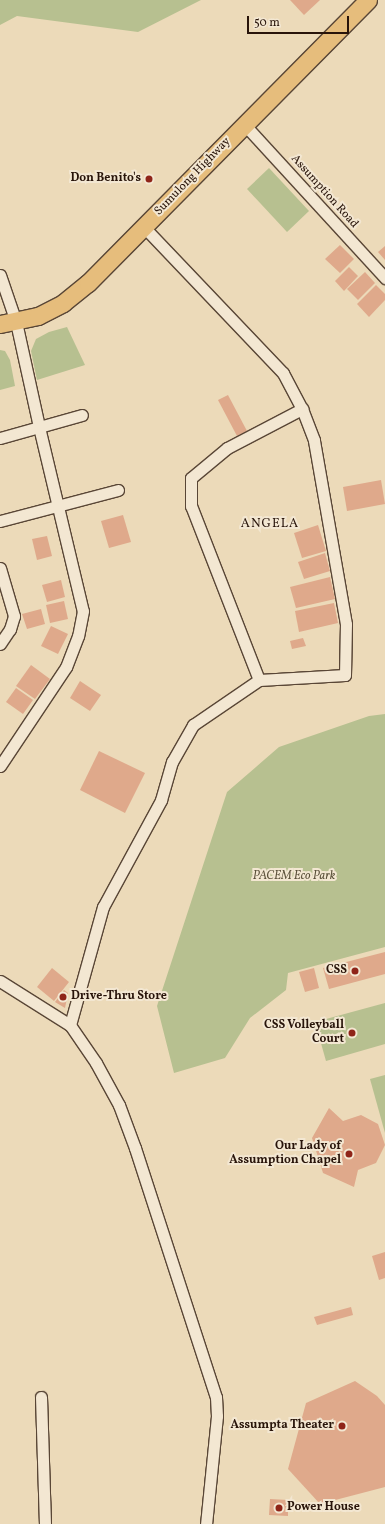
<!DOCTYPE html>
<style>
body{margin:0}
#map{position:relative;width:385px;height:1524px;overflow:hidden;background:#ecdab9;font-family:Vollkorn,serif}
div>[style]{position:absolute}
.green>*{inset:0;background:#b7c090}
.building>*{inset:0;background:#dfa98b}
.roads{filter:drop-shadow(1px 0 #594636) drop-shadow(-1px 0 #594636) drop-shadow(0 1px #594636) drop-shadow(0 -1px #594636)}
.minor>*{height:11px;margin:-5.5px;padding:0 5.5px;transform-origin:5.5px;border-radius:5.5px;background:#f3e7d2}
.primary>*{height:17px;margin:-8.5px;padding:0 8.5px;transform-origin:8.5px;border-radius:8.5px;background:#e6bd7c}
.dots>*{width:11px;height:11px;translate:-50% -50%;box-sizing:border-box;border:2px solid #f3e7d2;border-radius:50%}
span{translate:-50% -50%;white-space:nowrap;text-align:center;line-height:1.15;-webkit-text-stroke:4px #f3e7d2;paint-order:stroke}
.street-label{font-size:12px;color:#28140a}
.poi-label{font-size:12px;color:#28140a;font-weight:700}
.right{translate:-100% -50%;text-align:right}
.left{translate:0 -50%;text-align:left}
.park-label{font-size:12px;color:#5a5039;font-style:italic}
.neighbourhood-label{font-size:13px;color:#28140a;letter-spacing:1px}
.scale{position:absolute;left:247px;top:16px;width:102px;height:18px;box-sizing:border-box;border:2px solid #28140a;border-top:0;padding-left:5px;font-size:12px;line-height:14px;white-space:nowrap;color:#28140a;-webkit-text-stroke:3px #f3e7d2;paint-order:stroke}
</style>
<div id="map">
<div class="green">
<i style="clip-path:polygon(0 0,201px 0,138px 32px,17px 16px,0 25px)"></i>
<i style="clip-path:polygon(269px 168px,309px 211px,287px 232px,247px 189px)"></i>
<i style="clip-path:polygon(67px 327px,85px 365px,37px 380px,31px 351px,36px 339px,49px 332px)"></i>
<i style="clip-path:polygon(0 350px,5px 351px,10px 360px,15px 386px,0 390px)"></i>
<i style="clip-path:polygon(385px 714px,385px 947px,288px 973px,286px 990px,250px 1018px,225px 1058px,174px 1073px,157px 1006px,227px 792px,279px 747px,369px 716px)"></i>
<i style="clip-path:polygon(385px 1003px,385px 1044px,326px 1061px,315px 1022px)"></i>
<i style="clip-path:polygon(385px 1075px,385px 1133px,370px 1079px)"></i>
</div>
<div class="building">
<i style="clip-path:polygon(290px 0,320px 0,304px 15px)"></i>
<i style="clip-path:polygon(340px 245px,354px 259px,340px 273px,325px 259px)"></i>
<i style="clip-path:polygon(385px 246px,385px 260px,378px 252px)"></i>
<i style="clip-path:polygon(349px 267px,358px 276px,344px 291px,335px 281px)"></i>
<i style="clip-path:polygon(365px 272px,375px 283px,358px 300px,347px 289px)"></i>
<i style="clip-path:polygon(376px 285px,385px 294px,385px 300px,369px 317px,357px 304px)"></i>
<i style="clip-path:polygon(228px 395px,247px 431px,237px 436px,218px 400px)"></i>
<i style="clip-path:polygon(381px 480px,385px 504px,347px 511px,343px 487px)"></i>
<i style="clip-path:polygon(123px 515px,131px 542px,109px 548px,101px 521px)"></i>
<i style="clip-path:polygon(318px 525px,326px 551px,302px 558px,294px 533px)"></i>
<i style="clip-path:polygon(47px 536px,52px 556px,37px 560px,32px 539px)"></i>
<i style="clip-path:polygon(325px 553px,330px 571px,304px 579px,298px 562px)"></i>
<i style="clip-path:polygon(330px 577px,335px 599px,296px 608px,290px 587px)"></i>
<i style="clip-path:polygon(61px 580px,65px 597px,47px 602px,42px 585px)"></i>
<i style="clip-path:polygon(64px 601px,68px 619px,50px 623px,46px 605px)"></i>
<i style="clip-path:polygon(334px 603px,338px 623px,299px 632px,295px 611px)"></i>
<i style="clip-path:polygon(41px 609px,45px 624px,27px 629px,22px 614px)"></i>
<i style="clip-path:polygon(51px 626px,68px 634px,58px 654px,41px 646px)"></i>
<i style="clip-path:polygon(303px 638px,306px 646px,292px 649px,290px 641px)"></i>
<i style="clip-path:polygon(31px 665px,50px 679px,35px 699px,16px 686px)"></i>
<i style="clip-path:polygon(80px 681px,101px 695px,90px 711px,70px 698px)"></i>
<i style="clip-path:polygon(16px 688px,33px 700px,23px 714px,6px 702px)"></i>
<i style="clip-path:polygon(99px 751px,145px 773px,125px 813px,80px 790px)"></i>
<i style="clip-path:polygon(385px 952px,385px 974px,329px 989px,323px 968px)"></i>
<i style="clip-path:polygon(52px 968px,69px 982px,54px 1001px,37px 987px)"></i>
<i style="clip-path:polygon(314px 968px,319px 988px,305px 992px,299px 972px)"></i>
<i style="clip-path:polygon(64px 990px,68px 993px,65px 1008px,55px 1002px)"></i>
<i style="clip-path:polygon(329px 1108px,343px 1121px,361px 1115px,378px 1124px,385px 1145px,376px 1163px,358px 1170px,354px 1187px,323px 1173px,312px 1138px)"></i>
<i style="clip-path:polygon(385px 1252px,385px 1278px,379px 1280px,372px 1256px)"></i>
<i style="clip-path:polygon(351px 1307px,353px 1315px,317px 1325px,314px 1317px)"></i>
<i style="clip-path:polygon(355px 1381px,377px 1396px,385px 1405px,385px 1487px,320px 1504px,288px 1469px,306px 1403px)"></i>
<i style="clip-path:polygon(270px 1499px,288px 1500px,288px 1516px,269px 1515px)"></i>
</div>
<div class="roads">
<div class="minor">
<i style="left:244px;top:124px;width:209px;rotate:47.5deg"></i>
<i style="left:0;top:275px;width:50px;rotate:71.2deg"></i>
<i style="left:16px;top:322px;width:107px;rotate:77.6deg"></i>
<i style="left:39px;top:427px;width:189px;rotate:76.6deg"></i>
<i style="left:83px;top:611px;width:25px;rotate:101deg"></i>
<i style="left:78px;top:636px;width:33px;rotate:111deg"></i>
<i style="left:66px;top:667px;width:119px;rotate:123.7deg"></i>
<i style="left:0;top:438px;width:85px;rotate:-15.7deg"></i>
<i style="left:0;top:521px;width:122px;rotate:-14.7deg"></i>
<i style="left:0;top:568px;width:50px;rotate:73.7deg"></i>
<i style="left:14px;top:616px;width:14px;rotate:107deg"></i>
<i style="left:10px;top:629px;width:18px;rotate:124deg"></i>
<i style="left:259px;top:680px;width:187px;rotate:-111.3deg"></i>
<i style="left:191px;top:506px;width:28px;rotate:-90deg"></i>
<i style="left:191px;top:478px;width:47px;rotate:-39.8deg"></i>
<i style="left:227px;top:448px;width:85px;rotate:-27.5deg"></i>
<i style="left:0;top:981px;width:83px;rotate:32.2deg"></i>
<i style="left:70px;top:1025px;width:46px;rotate:55.6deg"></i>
<i style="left:96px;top:1063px;width:48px;rotate:61.3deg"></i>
<i style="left:119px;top:1105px;width:46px;rotate:69.6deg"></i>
<i style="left:135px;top:1148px;width:262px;rotate:72deg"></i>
<i style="left:216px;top:1397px;width:19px;rotate:87deg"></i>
<i style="left:217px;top:1416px;width:109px;rotate:95.8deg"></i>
<i style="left:70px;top:1025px;width:123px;rotate:-74.4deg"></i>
<i style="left:103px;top:907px;width:122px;rotate:-61.5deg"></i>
<i style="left:161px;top:800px;width:40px;rotate:-74deg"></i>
<i style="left:172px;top:762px;width:43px;rotate:-60.4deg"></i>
<i style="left:193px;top:725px;width:80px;rotate:-34.3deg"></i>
<i style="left:259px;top:680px;width:86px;rotate:-3.3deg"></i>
<i style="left:345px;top:675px;width:51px;rotate:-88.9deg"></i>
<i style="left:346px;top:624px;width:187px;rotate:-99.9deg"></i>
<i style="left:314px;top:440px;width:33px;rotate:-111deg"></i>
<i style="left:302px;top:409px;width:41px;rotate:-117.8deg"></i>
<i style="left:283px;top:373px;width:202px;rotate:-133.6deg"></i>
<i style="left:41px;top:1397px;width:127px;rotate:88.2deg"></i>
</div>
<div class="primary">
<i style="left:0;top:324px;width:39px;rotate:-12deg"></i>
<i style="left:38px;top:316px;width:28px;rotate:-27deg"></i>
<i style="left:63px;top:303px;width:32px;rotate:-39deg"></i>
<i style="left:88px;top:283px;width:398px;rotate:-45.3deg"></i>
</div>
</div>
<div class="dots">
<i style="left:149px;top:179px;background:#8f2418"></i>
<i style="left:355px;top:971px;background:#8f2418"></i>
<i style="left:63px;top:997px;background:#8f2418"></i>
<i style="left:352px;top:1033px;background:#8f2418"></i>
<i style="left:349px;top:1154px;background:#8f2418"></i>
<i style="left:342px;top:1426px;background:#8f2418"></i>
<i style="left:279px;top:1508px;background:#8f2418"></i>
</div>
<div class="street-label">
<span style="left:193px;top:177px;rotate:-46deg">Sumulong Highway</span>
<span style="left:324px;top:192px;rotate:48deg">Assumption Road</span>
</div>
<div class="poi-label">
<span class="right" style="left:141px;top:179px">Don Benito's</span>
<span class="right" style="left:347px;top:971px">CSS</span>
<span class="left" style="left:71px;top:997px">Drive-Thru Store</span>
<span class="right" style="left:344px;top:1033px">CSS Volleyball<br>Court</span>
<span class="right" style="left:341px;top:1154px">Our Lady of<br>Assumption Chapel</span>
<span class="right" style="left:334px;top:1426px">Assumpta Theater</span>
<span class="left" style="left:287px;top:1508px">Power House</span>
</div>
<div class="park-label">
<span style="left:294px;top:877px">PACEM Eco Park</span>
</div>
<div class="neighbourhood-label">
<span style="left:270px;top:524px">ANGELA</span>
</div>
<div class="scale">50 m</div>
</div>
